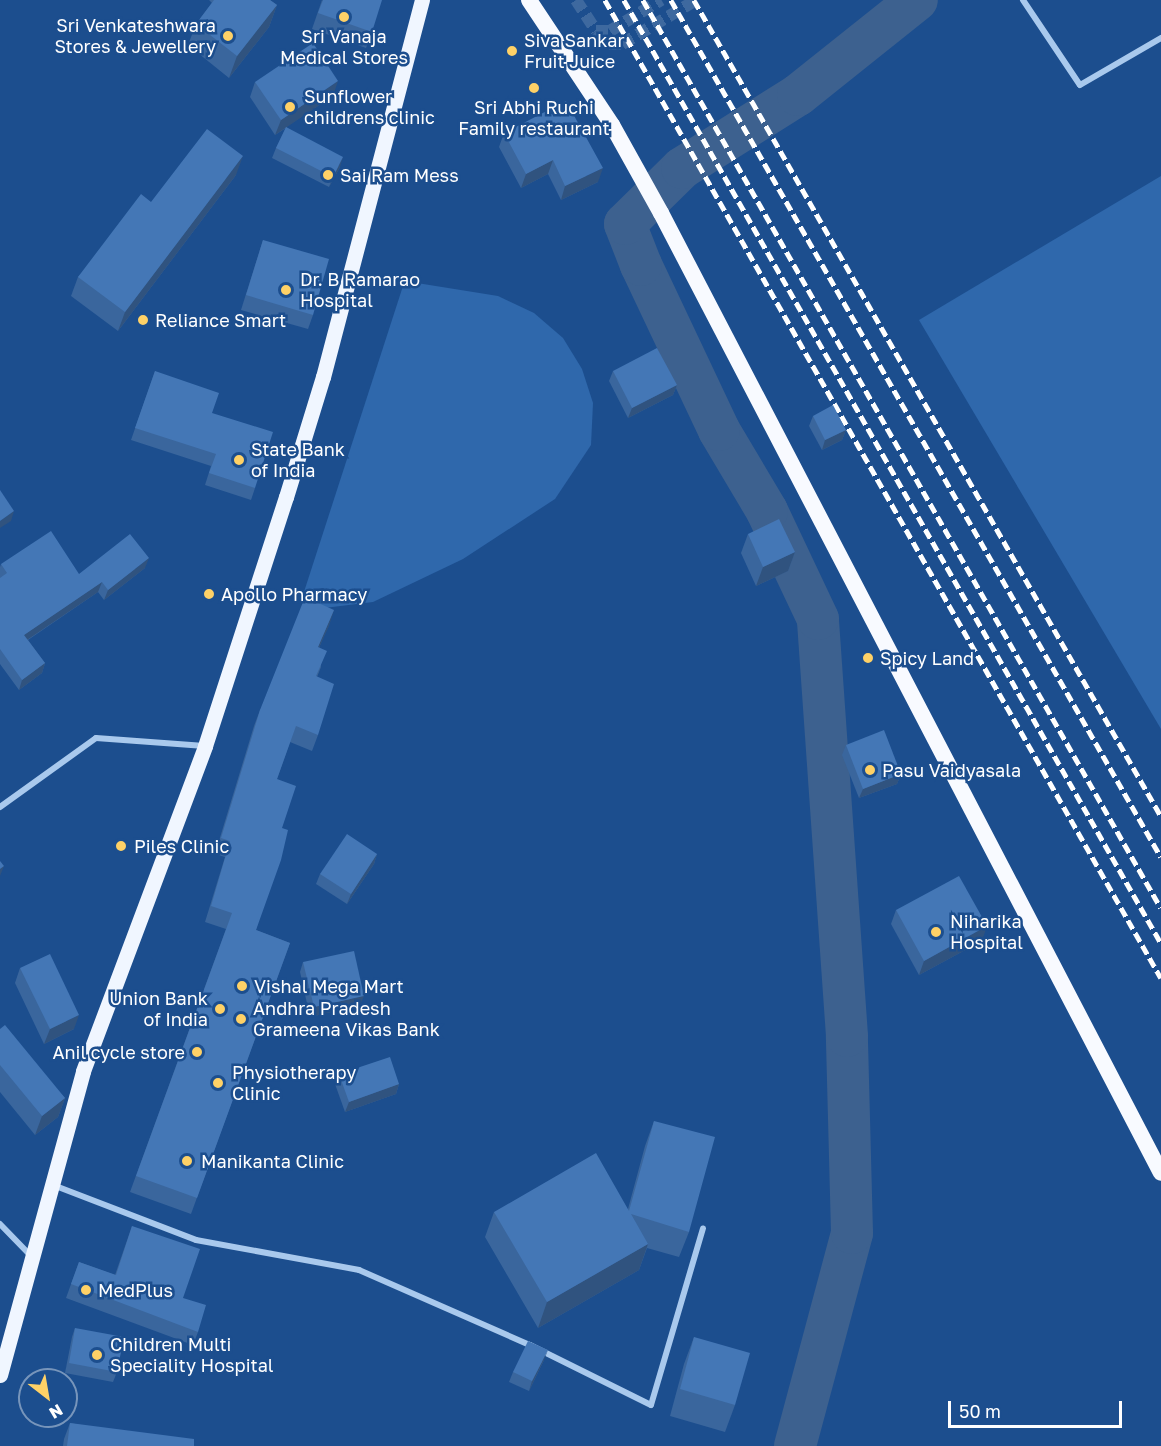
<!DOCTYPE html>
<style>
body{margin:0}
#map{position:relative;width:1161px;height:1446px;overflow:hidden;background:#1c4e8e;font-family:"Golos Text",sans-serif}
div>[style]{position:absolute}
.green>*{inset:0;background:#2f68ac}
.river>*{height:42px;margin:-21px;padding:0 21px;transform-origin:21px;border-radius:21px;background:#3d618f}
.secondary-tunnel>*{height:12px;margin-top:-6px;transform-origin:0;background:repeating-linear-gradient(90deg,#3e699f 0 12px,transparent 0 18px)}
.minor>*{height:6px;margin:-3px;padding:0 3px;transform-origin:3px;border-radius:3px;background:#a9c9ed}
.primary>*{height:15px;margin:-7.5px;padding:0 7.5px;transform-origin:7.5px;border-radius:7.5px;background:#f0f6ff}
.trunk>*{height:16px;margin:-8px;padding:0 8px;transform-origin:8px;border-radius:8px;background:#f8faff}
.rail>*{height:4.5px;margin-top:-2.25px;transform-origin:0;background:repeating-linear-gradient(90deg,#fff 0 10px,transparent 0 14.5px)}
.wall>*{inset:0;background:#3a669d}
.shaded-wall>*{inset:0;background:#30537f}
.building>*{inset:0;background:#4477b6}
.dots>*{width:16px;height:16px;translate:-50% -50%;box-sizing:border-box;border:3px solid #1c4e8e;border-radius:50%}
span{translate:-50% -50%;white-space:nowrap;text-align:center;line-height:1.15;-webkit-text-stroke:5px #1c4e8e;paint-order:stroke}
.poi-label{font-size:18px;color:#fff}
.right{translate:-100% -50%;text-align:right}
.left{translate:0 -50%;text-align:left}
.north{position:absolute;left:18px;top:1368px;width:60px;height:60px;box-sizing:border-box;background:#1c4e8e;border:2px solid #7795bb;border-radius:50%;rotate:149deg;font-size:16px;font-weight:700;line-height:24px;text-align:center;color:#fff}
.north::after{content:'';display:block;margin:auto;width:21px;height:27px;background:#fed167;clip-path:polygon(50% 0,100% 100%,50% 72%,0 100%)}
.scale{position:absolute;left:948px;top:1401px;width:174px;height:27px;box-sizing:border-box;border:3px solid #fff;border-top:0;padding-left:8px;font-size:18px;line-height:21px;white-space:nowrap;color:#fff;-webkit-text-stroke:4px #1c4e8e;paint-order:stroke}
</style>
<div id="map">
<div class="green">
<i style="clip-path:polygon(1161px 176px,1161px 729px,919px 320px)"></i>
<i style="clip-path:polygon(417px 283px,498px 296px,534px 313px,563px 338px,582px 369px,593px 403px,591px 445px,555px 499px,463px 559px,373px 602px,316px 609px,303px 595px,403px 286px)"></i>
</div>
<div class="river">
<i style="left:795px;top:1446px;width:220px;rotate:-75deg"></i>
<i style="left:852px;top:1233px;width:197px;rotate:-91.5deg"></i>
<i style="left:847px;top:1036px;width:418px;rotate:-94deg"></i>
<i style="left:818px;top:619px;width:119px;rotate:-115.3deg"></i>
<i style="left:767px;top:511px;width:94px;rotate:-120.7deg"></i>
<i style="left:719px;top:430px;width:183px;rotate:-115.3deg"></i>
<i style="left:641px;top:265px;width:44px;rotate:-111.3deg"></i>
<i style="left:625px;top:224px;width:80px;rotate:-44.5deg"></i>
<i style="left:682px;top:168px;width:137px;rotate:-32.2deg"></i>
<i style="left:798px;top:95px;width:152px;rotate:-38.6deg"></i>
</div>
<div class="secondary-tunnel">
<i style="left:576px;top:0;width:37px;rotate:57deg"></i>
<i style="left:596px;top:31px;width:18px;rotate:45deg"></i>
<i style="left:609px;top:44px;width:13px"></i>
<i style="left:622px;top:44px;width:86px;rotate:-30.7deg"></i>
<i style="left:596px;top:31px;width:14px"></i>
<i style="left:610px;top:31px;width:60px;rotate:-31.3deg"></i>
</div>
<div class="minor">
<i style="left:1023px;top:0;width:102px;rotate:56.2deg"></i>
<i style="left:1080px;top:85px;width:94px;rotate:-30.1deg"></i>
<i style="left:0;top:807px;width:118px;rotate:-35.7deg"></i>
<i style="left:96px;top:738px;width:109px;rotate:4.2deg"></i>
<i style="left:53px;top:1185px;width:153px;rotate:21deg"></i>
<i style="left:196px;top:1240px;width:166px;rotate:10.4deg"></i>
<i style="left:359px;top:1270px;width:187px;rotate:23.7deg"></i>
<i style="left:530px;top:1345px;width:135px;rotate:26.4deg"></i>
<i style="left:651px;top:1405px;width:184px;rotate:-73.6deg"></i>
<i style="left:0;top:1224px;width:46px;rotate:45.9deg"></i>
</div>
<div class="primary">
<i style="left:0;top:1375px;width:315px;rotate:-74.7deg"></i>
<i style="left:83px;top:1071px;width:347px;rotate:-69.4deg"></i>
<i style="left:205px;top:746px;width:262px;rotate:-72deg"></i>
<i style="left:286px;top:497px;width:126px;rotate:-72.9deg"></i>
<i style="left:323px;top:377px;width:390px;rotate:-75.3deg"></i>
</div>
<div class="trunk">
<i style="left:529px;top:0;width:150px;rotate:56.4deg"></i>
<i style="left:612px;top:125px;width:101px;rotate:60.9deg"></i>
<i style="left:661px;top:213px;width:1082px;rotate:62.49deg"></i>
</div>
<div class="rail">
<i style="left:605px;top:0;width:1125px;rotate:60.38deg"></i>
<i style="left:624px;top:0;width:1085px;rotate:60.34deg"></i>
<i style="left:643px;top:0;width:1045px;rotate:60.3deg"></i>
<i style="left:671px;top:0;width:987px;rotate:60.24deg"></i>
<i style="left:694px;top:0;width:940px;rotate:60.22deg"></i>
</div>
<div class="wall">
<i style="clip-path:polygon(209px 0,270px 0,277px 5px,269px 27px,229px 78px,188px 45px,196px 24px,212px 3px)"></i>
<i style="clip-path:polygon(322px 0,372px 32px,366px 48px,312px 29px)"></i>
<i style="clip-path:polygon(255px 82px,333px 96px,286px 127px,340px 167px,329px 187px,272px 158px,276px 148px,286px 128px,275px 135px,250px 97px)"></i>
<i style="clip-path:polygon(504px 133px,598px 182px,561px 200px,548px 174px,521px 188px,499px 147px)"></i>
<i style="clip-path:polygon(236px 175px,118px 331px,71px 296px,78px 277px,151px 202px)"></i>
<i style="clip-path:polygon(263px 240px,313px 315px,308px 329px,241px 310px)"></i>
<i style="clip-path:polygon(155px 371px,212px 413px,255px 488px,251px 500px,205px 485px,211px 466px,131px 440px)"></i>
<i style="clip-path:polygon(613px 371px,677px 385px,673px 395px,628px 418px,609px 381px)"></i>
<i style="clip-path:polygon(813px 416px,846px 430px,842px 440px,822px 450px,809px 426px)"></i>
<i style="clip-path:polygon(748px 534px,795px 552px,788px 571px,756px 586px,741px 553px)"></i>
<i style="clip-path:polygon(1px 564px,79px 574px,145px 568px,104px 600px,98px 592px,28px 640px,45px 663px,42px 673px,19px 690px,0 664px,0 567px)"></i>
<i style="clip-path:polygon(334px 610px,319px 648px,321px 667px,317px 677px,318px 735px,312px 751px,290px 742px,277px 779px,282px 828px,256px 930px,290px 943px,191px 1214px,130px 1192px,226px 929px,205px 922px,225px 857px,215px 854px,254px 726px,260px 710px)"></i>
<i style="clip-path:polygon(846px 745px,901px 774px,897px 784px,859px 798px,842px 755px)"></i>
<i style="clip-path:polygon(377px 854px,374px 864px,347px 904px,316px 884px,320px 874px)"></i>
<i style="clip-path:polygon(896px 910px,982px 941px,919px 975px,891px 924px)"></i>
<i style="clip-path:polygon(303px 962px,360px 1005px,310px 1017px,300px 972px)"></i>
<i style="clip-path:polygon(20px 968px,74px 1029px,44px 1044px,15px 983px)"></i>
<i style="clip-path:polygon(0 1029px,65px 1098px,58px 1117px,35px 1135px,0 1092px)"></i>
<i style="clip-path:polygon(339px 1074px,399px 1084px,396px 1094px,345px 1112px,335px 1084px)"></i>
<i style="clip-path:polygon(654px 1121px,689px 1232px,679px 1257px,647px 1248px,639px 1270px,538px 1328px,485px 1237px,494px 1212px,628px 1209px,645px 1146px)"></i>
<i style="clip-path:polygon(132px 1226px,183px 1298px,198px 1332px,193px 1345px,66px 1298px,79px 1262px,115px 1275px)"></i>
<i style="clip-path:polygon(75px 1328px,117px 1372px,113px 1382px,65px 1373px,72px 1337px)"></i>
<i style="clip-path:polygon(694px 1337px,735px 1405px,725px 1432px,670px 1416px,684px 1364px)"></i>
<i style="clip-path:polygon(544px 1360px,529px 1391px,509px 1382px,513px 1372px)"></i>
<i style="clip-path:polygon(70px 1423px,194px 1446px,63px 1446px,64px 1439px)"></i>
</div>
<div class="shaded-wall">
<i style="clip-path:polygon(277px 5px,269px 27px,229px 78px,237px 56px)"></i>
<i style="clip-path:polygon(338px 81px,333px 96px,275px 135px,281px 120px)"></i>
<i style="clip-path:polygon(243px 156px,236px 175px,118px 331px,125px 312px)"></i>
<i style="clip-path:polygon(343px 157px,340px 167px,329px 187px,333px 177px)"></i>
<i style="clip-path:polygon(553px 160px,548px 174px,521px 188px,526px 174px)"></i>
<i style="clip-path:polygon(603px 168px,598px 182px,561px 200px,565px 186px)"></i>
<i style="clip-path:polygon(677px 385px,673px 395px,628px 418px,632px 408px)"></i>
<i style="clip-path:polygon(846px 430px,842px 440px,822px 450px,825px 440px)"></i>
<i style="clip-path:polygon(14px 511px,11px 521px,0 528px,0 521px)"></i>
<i style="clip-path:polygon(795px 552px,788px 571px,756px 586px,763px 567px)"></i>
<i style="clip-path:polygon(149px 558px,145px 568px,104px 600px,108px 590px)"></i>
<i style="clip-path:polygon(102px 582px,98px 592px,21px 644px,24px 635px)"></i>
<i style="clip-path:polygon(334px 610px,329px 626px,312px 663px,318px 647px)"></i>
<i style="clip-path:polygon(45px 663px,42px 673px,19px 690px,22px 680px)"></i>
<i style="clip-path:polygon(901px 774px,897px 784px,859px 798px,863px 789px)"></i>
<i style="clip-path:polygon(377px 854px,374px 864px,347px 904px,351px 894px)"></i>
<i style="clip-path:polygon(4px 866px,0 876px,0 869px)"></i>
<i style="clip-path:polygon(987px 926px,982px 941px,919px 975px,924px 961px)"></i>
<i style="clip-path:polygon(364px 996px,360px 1005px,310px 1017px,314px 1007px)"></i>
<i style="clip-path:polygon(79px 1015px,74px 1029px,44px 1044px,50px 1029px)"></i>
<i style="clip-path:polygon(399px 1084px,396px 1094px,345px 1112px,349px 1102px)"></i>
<i style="clip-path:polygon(65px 1098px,58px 1117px,35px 1135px,42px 1116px)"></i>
<i style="clip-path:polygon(648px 1244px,639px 1270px,538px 1328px,547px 1302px)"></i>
<i style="clip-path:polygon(548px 1350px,544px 1360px,529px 1391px,532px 1381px)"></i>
</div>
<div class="building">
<i style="clip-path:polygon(214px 0,270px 0,277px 5px,237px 56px,196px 24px)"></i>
<i style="clip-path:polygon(323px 0,382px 0,372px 32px,318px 13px)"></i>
<i style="clip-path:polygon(313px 43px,338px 81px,281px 120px,255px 82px)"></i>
<i style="clip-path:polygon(566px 101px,603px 168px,565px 186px,553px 160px,526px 174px,504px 133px)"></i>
<i style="clip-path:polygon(286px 127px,343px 157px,333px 177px,276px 148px)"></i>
<i style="clip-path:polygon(207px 129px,243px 156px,125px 312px,78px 277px,141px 194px,151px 202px)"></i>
<i style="clip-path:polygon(263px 240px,329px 259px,313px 315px,246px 295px)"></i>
<i style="clip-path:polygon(657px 348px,677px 385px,632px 408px,613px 371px)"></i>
<i style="clip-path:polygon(155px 371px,219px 393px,212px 413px,273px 432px,255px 488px,209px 473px,216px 454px,135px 428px)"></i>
<i style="clip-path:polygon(833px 405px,846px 430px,825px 440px,813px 416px)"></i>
<i style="clip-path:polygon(0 490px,14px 511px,0 521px)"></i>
<i style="clip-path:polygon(779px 519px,795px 552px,763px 567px,748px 534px)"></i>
<i style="clip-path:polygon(51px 531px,79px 574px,130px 534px,149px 558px,108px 590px,102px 582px,24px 635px,45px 663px,22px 680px,0 649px,0 578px,7px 573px,1px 564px)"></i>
<i style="clip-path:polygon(305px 597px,334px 610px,318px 647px,327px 651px,316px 676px,334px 684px,318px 735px,296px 726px,277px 779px,296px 786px,282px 828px,288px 830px,281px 860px,256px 930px,290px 943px,197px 1198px,136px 1176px,232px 913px,211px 906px,230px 841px,221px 838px,260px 710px)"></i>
<i style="clip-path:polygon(884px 730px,901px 774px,863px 789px,846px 745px)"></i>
<i style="clip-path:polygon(347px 834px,377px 854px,351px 894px,320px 874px)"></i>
<i style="clip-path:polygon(0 861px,4px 866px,0 869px)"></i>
<i style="clip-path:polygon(959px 876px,987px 926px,924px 961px,896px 910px)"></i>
<i style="clip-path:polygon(354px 951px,364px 996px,314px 1007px,303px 962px)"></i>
<i style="clip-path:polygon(50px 954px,79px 1015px,50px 1029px,20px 968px)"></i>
<i style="clip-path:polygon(5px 1025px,65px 1098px,42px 1116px,0 1065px,0 1029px)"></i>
<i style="clip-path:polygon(390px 1057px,399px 1084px,349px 1102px,339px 1074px)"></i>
<i style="clip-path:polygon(654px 1121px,715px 1137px,689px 1232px,631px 1214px,648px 1244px,547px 1302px,494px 1212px,596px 1153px,629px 1211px)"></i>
<i style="clip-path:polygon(132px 1226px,200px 1249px,183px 1298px,206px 1305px,198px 1332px,71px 1284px,79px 1262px,116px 1275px)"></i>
<i style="clip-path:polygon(75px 1328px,124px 1337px,117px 1372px,69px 1363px)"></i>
<i style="clip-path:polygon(694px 1337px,750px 1353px,735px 1405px,680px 1389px)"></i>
<i style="clip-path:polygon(528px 1341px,548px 1350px,532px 1381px,513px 1372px)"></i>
<i style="clip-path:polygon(70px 1423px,194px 1439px,194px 1446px,67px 1446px)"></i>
</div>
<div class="dots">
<i style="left:344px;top:17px;background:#fed167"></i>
<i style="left:228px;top:36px;background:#fed167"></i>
<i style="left:512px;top:51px;background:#fed167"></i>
<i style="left:534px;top:88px;background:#fed167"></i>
<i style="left:290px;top:107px;background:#fed167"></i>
<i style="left:328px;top:175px;background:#fed167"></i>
<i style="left:286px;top:290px;background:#fed167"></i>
<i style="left:143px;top:320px;background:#fed167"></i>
<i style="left:239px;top:460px;background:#fed167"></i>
<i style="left:209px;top:594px;background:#fed167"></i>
<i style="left:868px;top:658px;background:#fed167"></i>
<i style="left:870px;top:770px;background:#fed167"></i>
<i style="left:121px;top:846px;background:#fed167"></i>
<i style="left:936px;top:932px;background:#fed167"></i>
<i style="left:242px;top:986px;background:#fed167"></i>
<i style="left:220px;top:1009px;background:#fed167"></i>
<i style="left:241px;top:1019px;background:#fed167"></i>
<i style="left:197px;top:1052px;background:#fed167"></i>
<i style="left:218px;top:1083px;background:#fed167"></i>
<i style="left:187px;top:1161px;background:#fed167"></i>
<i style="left:86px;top:1290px;background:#fed167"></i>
<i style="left:97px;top:1355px;background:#fed167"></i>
</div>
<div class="poi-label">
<span class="right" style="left:216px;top:36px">Sri Venkateshwara<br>Stores &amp; Jewellery</span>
<span style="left:344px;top:47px">Sri Vanaja<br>Medical Stores</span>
<span class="left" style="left:524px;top:51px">Siva Sankar<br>Fruit Juice</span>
<span class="left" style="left:304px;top:107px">Sunflower<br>childrens clinic</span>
<span style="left:534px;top:118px">Sri Abhi Ruchi<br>Family restaurant</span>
<span class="left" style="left:340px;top:175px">Sai Ram Mess</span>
<span class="left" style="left:300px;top:290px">Dr. B Ramarao<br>Hospital</span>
<span class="left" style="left:155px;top:320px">Reliance Smart</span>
<span class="left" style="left:251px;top:460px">State Bank<br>of India</span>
<span class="left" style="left:221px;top:594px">Apollo Pharmacy</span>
<span class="left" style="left:880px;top:658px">Spicy Land</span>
<span class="left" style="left:882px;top:770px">Pasu Vaidyasala</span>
<span class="left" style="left:134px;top:846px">Piles Clinic</span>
<span class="left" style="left:950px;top:932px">Niharika<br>Hospital</span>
<span class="left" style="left:254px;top:986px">Vishal Mega Mart</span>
<span class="right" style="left:208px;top:1009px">Union Bank<br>of India</span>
<span class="left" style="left:253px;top:1019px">Andhra Pradesh<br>Grameena Vikas Bank</span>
<span class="right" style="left:185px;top:1052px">Anil cycle store</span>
<span class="left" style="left:232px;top:1083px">Physiotherapy<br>Clinic</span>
<span class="left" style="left:201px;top:1161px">Manikanta Clinic</span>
<span class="left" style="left:98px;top:1290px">MedPlus</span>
<span class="left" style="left:110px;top:1355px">Children Multi<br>Speciality Hospital</span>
</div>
<div class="north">N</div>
<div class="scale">50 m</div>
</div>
